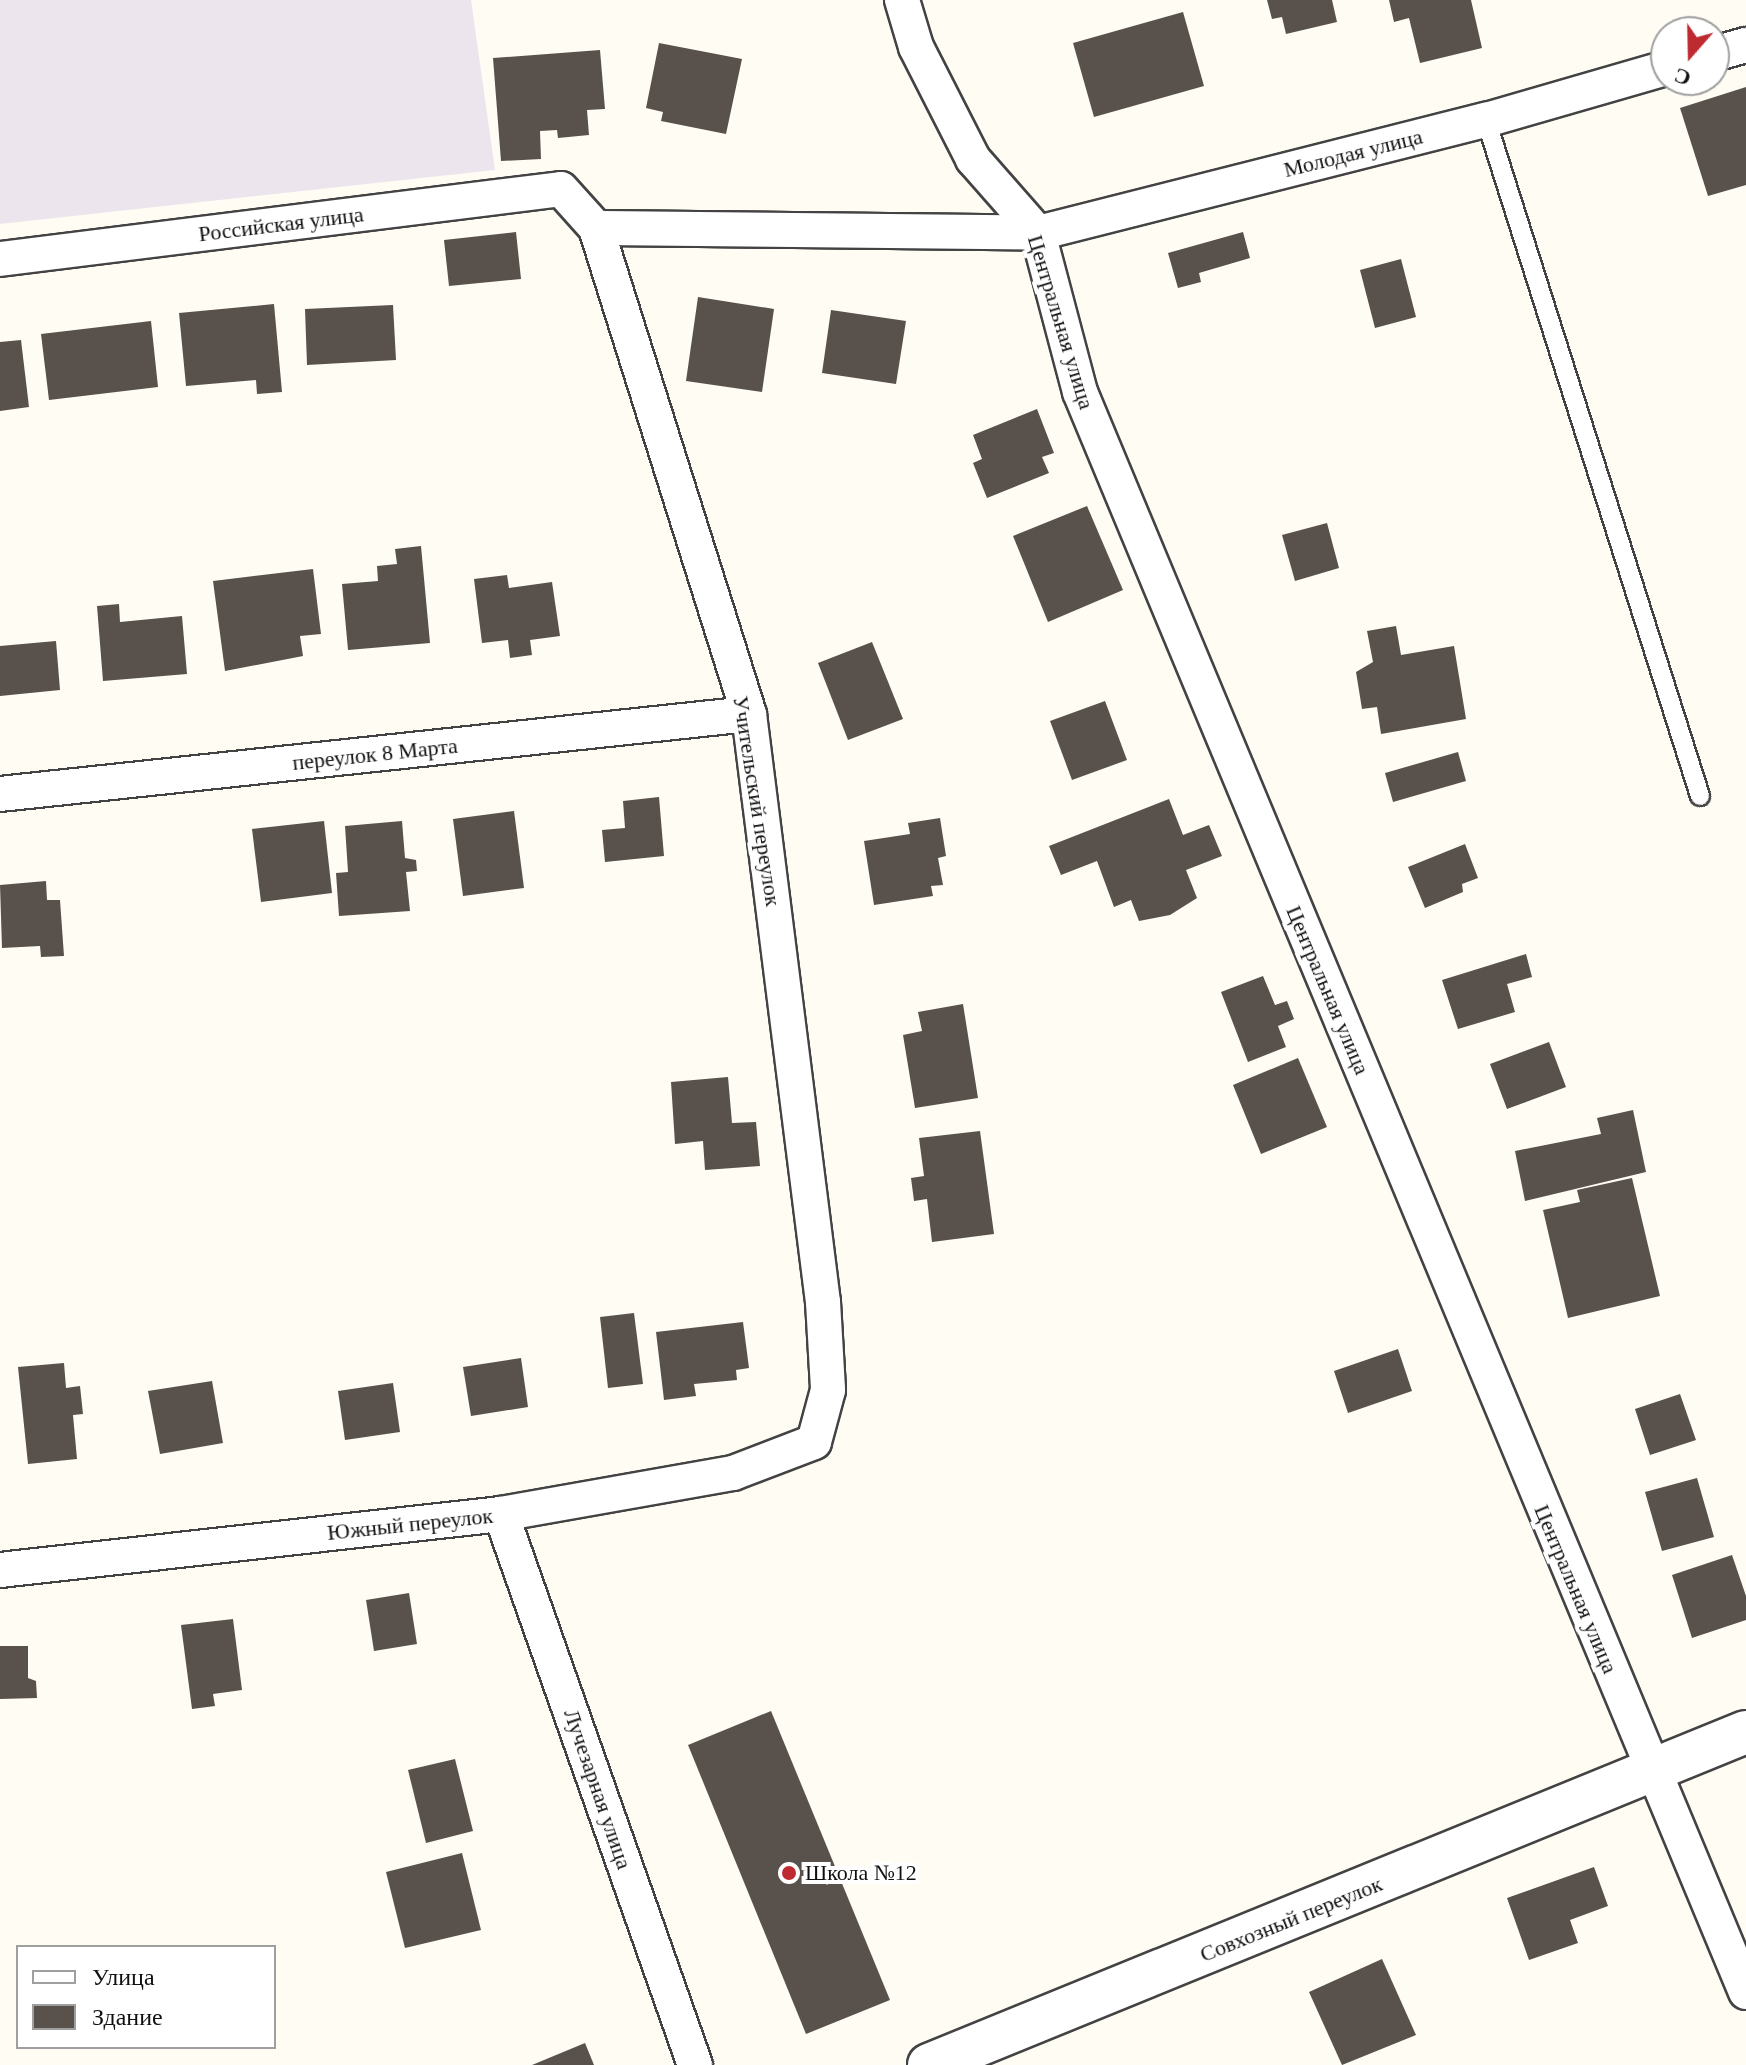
<!DOCTYPE html>
<meta charset="utf-8">
<style>
body{margin:0}
#map{position:relative;width:1746px;height:2065px;overflow:hidden;background:#fffcf3;font-family:Georgia,serif}
div>[style]{position:absolute}
.industrial>*{inset:0;background:#ede5ee}
.building>*{inset:0;background:#58514c}
.roads{filter:drop-shadow(2px 0 #434343) drop-shadow(-2px 0 #434343) drop-shadow(0 2px #434343) drop-shadow(0 -2px #434343)}
.service>*{height:18px;margin:-9px;padding:0 9px;transform-origin:9px;border-radius:9px;background:#fff}
.minor>*{height:34px;margin:-17px;padding:0 17px;transform-origin:17px;border-radius:17px;background:#fff}
.tertiary>*{height:42px;margin:-21px;padding:0 21px;transform-origin:21px;border-radius:21px;background:#fff}
.dots>*{width:22px;height:22px;translate:-50% -50%;box-sizing:border-box;border:4px solid #fff;border-radius:50%}
span{translate:-50% -50%;white-space:nowrap;text-align:center;line-height:1.15;-webkit-text-stroke:8px #fff;paint-order:stroke}
.street-label{font-size:22px;color:#101010}
.poi-label{font-size:22px;color:#101010}
.left{translate:0 -50%;text-align:left}
.legend{position:absolute;left:16px;top:1945px;width:260px;height:104px;box-sizing:border-box;background:#fff;border:2px solid #9f9f9f;margin:0;padding:10px 14px;list-style:none;font-size:24px;color:#101010}
.legend li{display:flex;align-items:center;gap:16px;height:40px}
.legend b{width:40px;border:2px solid #9f9f9f}
.north{position:absolute;left:1650px;top:16px;width:80px;height:80px;box-sizing:border-box;background:#fff;border:2px solid #9f9f9f;border-radius:50%;rotate:200deg;font-size:22px;font-weight:700;line-height:32px;text-align:center;color:#101010}
.north::after{content:'';display:block;margin:auto;width:28px;height:36px;background:#bd2b30;clip-path:polygon(50% 0,100% 100%,50% 72%,0 100%)}
</style>
<div id="map">
<div class="industrial">
<i style="clip-path:polygon(0 0,471px 0,495px 170px,0 224px)"></i>
</div>
<div class="building">
<i style="clip-path:polygon(1267px 0,1332px 0,1337px 22px,1286px 34px,1282px 17px,1272px 19px)"></i>
<i style="clip-path:polygon(1389px 0,1471px 0,1482px 48px,1420px 63px,1409px 18px,1394px 22px)"></i>
<i style="clip-path:polygon(1183px 12px,1204px 86px,1094px 117px,1073px 43px)"></i>
<i style="clip-path:polygon(659px 43px,742px 59px,726px 134px,661px 121px,663px 112px,646px 108px)"></i>
<i style="clip-path:polygon(600px 50px,605px 109px,587px 110px,589px 135px,558px 138px,557px 130px,540px 131px,541px 159px,501px 161px,493px 58px)"></i>
<i style="clip-path:polygon(1746px 87px,1746px 185px,1708px 196px,1680px 108px)"></i>
<i style="clip-path:polygon(516px 232px,521px 279px,449px 286px,444px 240px)"></i>
<i style="clip-path:polygon(1243px 232px,1250px 258px,1199px 273px,1201px 282px,1178px 288px,1168px 253px)"></i>
<i style="clip-path:polygon(1401px 259px,1416px 317px,1375px 328px,1360px 270px)"></i>
<i style="clip-path:polygon(698px 297px,774px 309px,762px 392px,686px 381px)"></i>
<i style="clip-path:polygon(274px 304px,282px 392px,257px 394px,256px 380px,186px 386px,179px 313px)"></i>
<i style="clip-path:polygon(393px 305px,396px 360px,307px 365px,305px 309px)"></i>
<i style="clip-path:polygon(831px 310px,906px 321px,896px 384px,822px 373px)"></i>
<i style="clip-path:polygon(151px 321px,158px 387px,49px 400px,41px 334px)"></i>
<i style="clip-path:polygon(21px 340px,29px 407px,0 411px,0 342px)"></i>
<i style="clip-path:polygon(1037px 409px,1054px 453px,1042px 457px,1049px 473px,987px 498px,973px 463px,982px 459px,973px 435px)"></i>
<i style="clip-path:polygon(1087px 506px,1123px 590px,1048px 622px,1013px 536px)"></i>
<i style="clip-path:polygon(1327px 523px,1339px 568px,1295px 581px,1282px 535px)"></i>
<i style="clip-path:polygon(421px 546px,430px 643px,348px 650px,342px 584px,378px 581px,377px 566px,397px 564px,395px 549px)"></i>
<i style="clip-path:polygon(313px 569px,321px 634px,300px 636px,303px 656px,225px 671px,213px 581px)"></i>
<i style="clip-path:polygon(507px 575px,509px 588px,552px 582px,560px 636px,530px 640px,532px 655px,510px 658px,508px 640px,482px 643px,474px 579px)"></i>
<i style="clip-path:polygon(119px 604px,120px 622px,182px 616px,187px 674px,103px 681px,97px 606px)"></i>
<i style="clip-path:polygon(1396px 626px,1401px 655px,1454px 646px,1466px 719px,1381px 734px,1377px 707px,1362px 709px,1356px 672px,1373px 662px,1367px 631px)"></i>
<i style="clip-path:polygon(56px 641px,60px 690px,0 696px,0 646px)"></i>
<i style="clip-path:polygon(872px 642px,903px 719px,848px 740px,818px 663px)"></i>
<i style="clip-path:polygon(1105px 701px,1127px 760px,1072px 780px,1050px 721px)"></i>
<i style="clip-path:polygon(1458px 752px,1466px 781px,1393px 802px,1385px 773px)"></i>
<i style="clip-path:polygon(659px 797px,664px 856px,605px 862px,602px 830px,625px 828px,623px 801px)"></i>
<i style="clip-path:polygon(1169px 799px,1183px 835px,1209px 825px,1222px 856px,1186px 870px,1197px 898px,1170px 915px,1139px 921px,1131px 900px,1114px 907px,1097px 861px,1061px 875px,1049px 846px)"></i>
<i style="clip-path:polygon(514px 811px,524px 888px,463px 896px,453px 819px)"></i>
<i style="clip-path:polygon(940px 818px,946px 856px,938px 858px,943px 885px,931px 886px,933px 896px,874px 905px,864px 841px,910px 834px,908px 823px)"></i>
<i style="clip-path:polygon(324px 821px,332px 893px,261px 902px,252px 829px)"></i>
<i style="clip-path:polygon(402px 821px,405px 858px,416px 860px,417px 871px,406px 872px,410px 911px,339px 916px,336px 873px,348px 872px,345px 826px)"></i>
<i style="clip-path:polygon(1465px 844px,1478px 878px,1462px 884px,1463px 892px,1425px 908px,1408px 867px)"></i>
<i style="clip-path:polygon(46px 881px,47px 900px,60px 900px,64px 956px,41px 957px,40px 946px,2px 948px,0 885px)"></i>
<i style="clip-path:polygon(1526px 954px,1532px 977px,1507px 984px,1515px 1012px,1458px 1029px,1442px 980px)"></i>
<i style="clip-path:polygon(1263px 976px,1275px 1005px,1287px 1001px,1294px 1019px,1278px 1026px,1286px 1047px,1248px 1062px,1221px 992px)"></i>
<i style="clip-path:polygon(963px 1004px,978px 1098px,915px 1108px,903px 1035px,922px 1031px,918px 1012px)"></i>
<i style="clip-path:polygon(1549px 1042px,1566px 1087px,1507px 1109px,1490px 1064px)"></i>
<i style="clip-path:polygon(1298px 1058px,1327px 1127px,1261px 1154px,1233px 1085px)"></i>
<i style="clip-path:polygon(728px 1077px,732px 1123px,756px 1122px,760px 1166px,705px 1170px,703px 1141px,675px 1144px,671px 1082px)"></i>
<i style="clip-path:polygon(1633px 1110px,1646px 1172px,1525px 1201px,1515px 1151px,1601px 1134px,1597px 1118px)"></i>
<i style="clip-path:polygon(980px 1131px,994px 1234px,932px 1242px,927px 1199px,914px 1201px,911px 1178px,924px 1176px,919px 1138px)"></i>
<i style="clip-path:polygon(1632px 1178px,1660px 1296px,1568px 1318px,1543px 1210px,1580px 1202px,1577px 1190px)"></i>
<i style="clip-path:polygon(634px 1313px,643px 1384px,608px 1388px,600px 1317px)"></i>
<i style="clip-path:polygon(743px 1322px,749px 1368px,736px 1370px,737px 1380px,694px 1384px,696px 1396px,664px 1400px,656px 1332px)"></i>
<i style="clip-path:polygon(1398px 1349px,1412px 1391px,1348px 1413px,1334px 1371px)"></i>
<i style="clip-path:polygon(521px 1358px,528px 1407px,471px 1416px,463px 1367px)"></i>
<i style="clip-path:polygon(64px 1363px,66px 1388px,80px 1386px,83px 1414px,73px 1415px,77px 1459px,28px 1464px,18px 1367px)"></i>
<i style="clip-path:polygon(212px 1381px,223px 1443px,160px 1454px,148px 1391px)"></i>
<i style="clip-path:polygon(393px 1383px,400px 1432px,345px 1440px,338px 1391px)"></i>
<i style="clip-path:polygon(1680px 1394px,1696px 1440px,1650px 1455px,1635px 1409px)"></i>
<i style="clip-path:polygon(1697px 1478px,1714px 1537px,1662px 1551px,1645px 1492px)"></i>
<i style="clip-path:polygon(1732px 1555px,1746px 1596px,1746px 1620px,1692px 1638px,1672px 1575px)"></i>
<i style="clip-path:polygon(409px 1593px,417px 1644px,374px 1651px,366px 1600px)"></i>
<i style="clip-path:polygon(233px 1619px,242px 1690px,213px 1694px,215px 1706px,192px 1709px,181px 1625px)"></i>
<i style="clip-path:polygon(0 1646px,28px 1646px,28px 1678px,36px 1681px,37px 1698px,0 1699px)"></i>
<i style="clip-path:polygon(771px 1711px,890px 2000px,806px 2034px,688px 1745px)"></i>
<i style="clip-path:polygon(455px 1759px,473px 1831px,426px 1843px,408px 1770px)"></i>
<i style="clip-path:polygon(462px 1853px,481px 1930px,405px 1948px,386px 1872px)"></i>
<i style="clip-path:polygon(1594px 1867px,1608px 1906px,1570px 1920px,1578px 1943px,1529px 1960px,1507px 1898px)"></i>
<i style="clip-path:polygon(1382px 1959px,1416px 2035px,1342px 2065px,1309px 1992px)"></i>
<i style="clip-path:polygon(585px 2043px,594px 2065px,532px 2065px)"></i>
</div>
<div class="roads">
<div class="service">
<i style="left:1486px;top:120px;width:709px;rotate:72.43deg"></i>
</div>
<div class="minor">
<i style="left:902px;top:0;width:49px;rotate:73.4deg"></i>
<i style="left:916px;top:47px;width:126px;rotate:63deg"></i>
<i style="left:973px;top:159px;width:98px;rotate:48.7deg"></i>
<i style="left:1038px;top:233px;width:164px;rotate:75.2deg"></i>
<i style="left:1080px;top:392px;width:1733px;rotate:67.4deg"></i>
<i style="left:1714px;top:54px;width:33px;rotate:-16deg"></i>
<i style="left:596px;top:228px;width:442px;rotate:0.6deg"></i>
<i style="left:1038px;top:233px;width:462px;rotate:-14.2deg"></i>
<i style="left:1486px;top:120px;width:187px;rotate:-16.1deg"></i>
<i style="left:0;top:259px;width:565px;rotate:-7.11deg"></i>
<i style="left:561px;top:189px;width:52px;rotate:48.1deg"></i>
<i style="left:596px;top:228px;width:510px;rotate:72.53deg"></i>
<i style="left:749px;top:714px;width:593px;rotate:82.83deg"></i>
<i style="left:823px;top:1302px;width:88px;rotate:86.7deg"></i>
<i style="left:828px;top:1390px;width:54px;rotate:105.1deg"></i>
<i style="left:814px;top:1442px;width:87px;rotate:159.1deg"></i>
<i style="left:733px;top:1473px;width:236px;rotate:170deg"></i>
<i style="left:501px;top:1514px;width:504px;rotate:173.62deg"></i>
<i style="left:0;top:794px;width:753px;rotate:-6.1deg"></i>
<i style="left:501px;top:1514px;width:584px;rotate:70.6deg"></i>
</div>
<div class="tertiary">
<i style="left:929px;top:2065px;width:882px;rotate:-22.18deg"></i>
</div>
</div>
<div class="dots">
<i style="left:789px;top:1873px;background:#bd2b30"></i>
</div>
<div class="street-label">
<span style="left:1353px;top:153px;rotate:-14deg">Молодая улица</span>
<span style="left:281px;top:224px;rotate:-7deg">Российская улица</span>
<span style="left:1061px;top:322px;rotate:73deg">Центральная улица</span>
<span style="left:375px;top:754px;rotate:-6deg">переулок 8 Марта</span>
<span style="left:757px;top:801px;rotate:81deg">Учительский переулок</span>
<span style="left:1328px;top:990px;rotate:67deg">Центральная улица</span>
<span style="left:410px;top:1524px;rotate:-6deg">Южный переулок</span>
<span style="left:1576px;top:1589px;rotate:67deg">Центральная улица</span>
<span style="left:598px;top:1789px;rotate:71deg">Лучезарная улица</span>
<span style="left:1291px;top:1919px;rotate:-22deg">Совхозный переулок</span>
</div>
<div class="poi-label">
<span class="left" style="left:805px;top:1873px">Школа №12</span>
</div>
<ul class="legend">
<li><b style="height:10px;background:#fff"></b>Улица</li>
<li><b style="height:22px;background:#58514c"></b>Здание</li>
</ul>
<div class="north">С</div>
</div>
